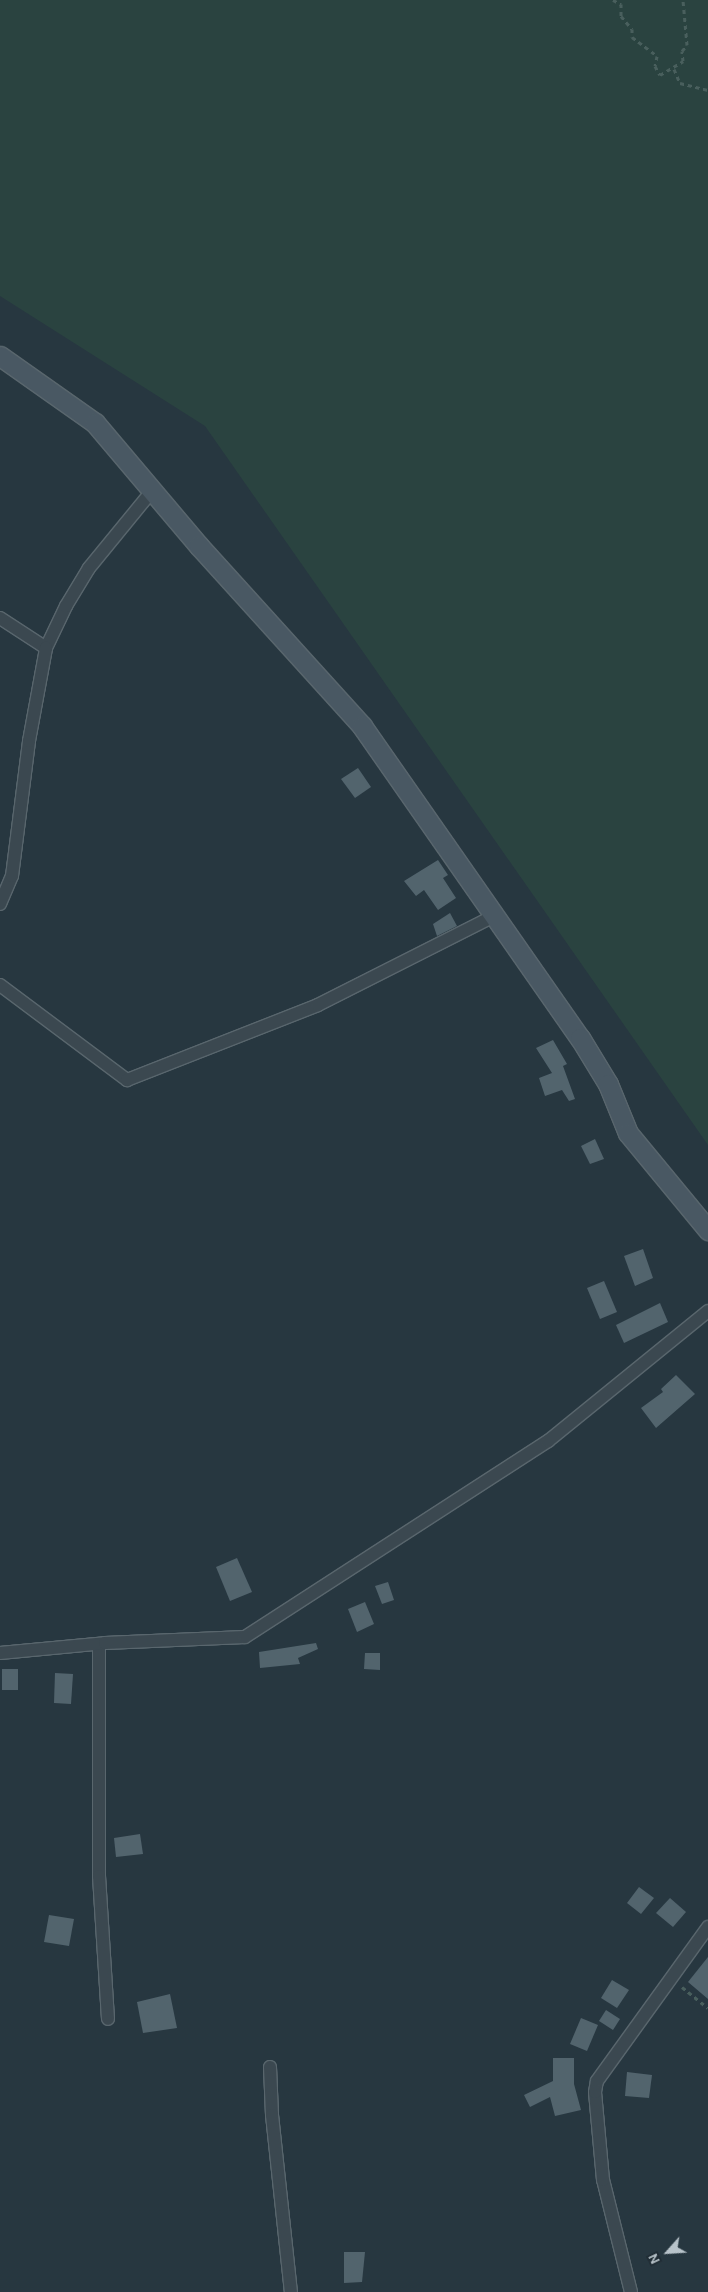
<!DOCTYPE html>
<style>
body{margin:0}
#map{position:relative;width:708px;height:2292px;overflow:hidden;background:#273740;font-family:Karla,sans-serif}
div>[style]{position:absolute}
.green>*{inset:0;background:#2a4340}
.building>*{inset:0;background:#52646d}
.path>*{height:3px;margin-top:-1.5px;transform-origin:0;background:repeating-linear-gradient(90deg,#495f5d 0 4px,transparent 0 8px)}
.roads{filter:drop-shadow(1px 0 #59666d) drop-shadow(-1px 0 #59666d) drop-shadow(0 1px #59666d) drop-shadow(0 -1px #59666d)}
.minor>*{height:12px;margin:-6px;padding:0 6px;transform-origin:6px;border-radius:6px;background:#3b4850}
.secondary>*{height:19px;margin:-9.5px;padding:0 9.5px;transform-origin:9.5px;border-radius:9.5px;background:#495863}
span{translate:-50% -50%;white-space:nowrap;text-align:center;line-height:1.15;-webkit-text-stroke:4px #202d35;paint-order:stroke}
.north{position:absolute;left:643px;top:2227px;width:50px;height:50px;-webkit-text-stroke:4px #202d35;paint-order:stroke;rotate:244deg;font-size:14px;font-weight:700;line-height:20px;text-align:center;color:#b8c3ca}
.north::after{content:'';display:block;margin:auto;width:18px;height:22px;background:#b8c3ca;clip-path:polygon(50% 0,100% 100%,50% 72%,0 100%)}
</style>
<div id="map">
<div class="green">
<i style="clip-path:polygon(0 0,708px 0,708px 1145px,205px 426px,0 296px)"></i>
</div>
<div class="building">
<i style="clip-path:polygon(358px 768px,371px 787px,355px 798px,341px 779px)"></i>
<i style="clip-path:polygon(438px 860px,448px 875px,443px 878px,456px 898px,438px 910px,424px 890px,416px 896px,404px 881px)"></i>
<i style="clip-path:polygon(450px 913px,457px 926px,437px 936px,433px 924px)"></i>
<i style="clip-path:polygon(553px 1040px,567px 1064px,563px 1066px,575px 1099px,569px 1101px,562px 1090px,545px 1096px,539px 1078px,552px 1073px,536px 1048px)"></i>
<i style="clip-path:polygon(595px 1139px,604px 1159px,590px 1164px,581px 1146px)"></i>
<i style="clip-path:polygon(643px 1249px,653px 1278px,635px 1286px,624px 1256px)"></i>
<i style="clip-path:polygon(604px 1281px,617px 1312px,600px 1319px,587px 1288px)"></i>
<i style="clip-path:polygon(660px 1303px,668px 1322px,624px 1343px,616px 1325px)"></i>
<i style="clip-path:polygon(676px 1375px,695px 1394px,656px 1428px,641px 1408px,663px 1392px,661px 1389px)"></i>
<i style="clip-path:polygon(237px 1558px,252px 1592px,230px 1601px,216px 1567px)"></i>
<i style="clip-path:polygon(388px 1582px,394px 1600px,382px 1604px,375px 1586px)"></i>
<i style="clip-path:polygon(365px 1602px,374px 1624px,357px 1632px,348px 1609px)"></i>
<i style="clip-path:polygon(316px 1643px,318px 1649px,298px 1658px,300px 1664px,260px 1668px,259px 1652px)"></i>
<i style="clip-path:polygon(365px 1653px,380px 1653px,380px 1670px,364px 1669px)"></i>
<i style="clip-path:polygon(2px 1669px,18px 1669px,18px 1690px,2px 1690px)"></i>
<i style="clip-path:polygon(55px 1673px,73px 1674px,71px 1704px,54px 1703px)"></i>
<i style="clip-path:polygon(140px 1834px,143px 1854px,116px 1857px,114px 1838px)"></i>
<i style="clip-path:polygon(639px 1887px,654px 1898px,641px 1914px,627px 1903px)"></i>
<i style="clip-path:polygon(670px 1898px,686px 1912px,673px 1927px,656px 1913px)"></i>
<i style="clip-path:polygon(49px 1915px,74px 1919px,69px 1946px,44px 1942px)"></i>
<i style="clip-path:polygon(708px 1957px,708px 1999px,688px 1982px)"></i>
<i style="clip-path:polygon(612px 1980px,629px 1990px,617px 2008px,601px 1998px)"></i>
<i style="clip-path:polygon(170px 1994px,177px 2028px,143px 2033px,137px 2002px)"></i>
<i style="clip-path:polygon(606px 2010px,620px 2019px,613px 2030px,599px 2021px)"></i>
<i style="clip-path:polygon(581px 2018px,598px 2025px,587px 2051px,570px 2044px)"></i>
<i style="clip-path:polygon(553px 2058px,574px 2058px,574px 2084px,581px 2110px,555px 2116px,550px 2097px,530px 2107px,524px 2095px,553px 2081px)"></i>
<i style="clip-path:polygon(627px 2072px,652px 2075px,649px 2098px,625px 2096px)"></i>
<i style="clip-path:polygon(344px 2252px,365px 2252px,362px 2282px,344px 2283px)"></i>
</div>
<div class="path">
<i style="left:613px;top:0;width:9px;rotate:27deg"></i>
<i style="left:621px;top:4px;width:12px;rotate:90deg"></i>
<i style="left:621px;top:16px;width:17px;rotate:50deg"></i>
<i style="left:632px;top:29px;width:8px;rotate:90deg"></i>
<i style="left:632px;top:37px;width:31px;rotate:37deg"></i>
<i style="left:657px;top:56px;width:10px;rotate:101deg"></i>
<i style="left:655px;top:66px;width:10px;rotate:61deg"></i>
<i style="left:660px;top:75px;width:27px;rotate:-31deg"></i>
<i style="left:683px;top:61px;width:10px;rotate:-96deg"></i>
<i style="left:682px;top:51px;width:8px;rotate:-50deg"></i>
<i style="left:687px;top:45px;width:45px;rotate:-95.1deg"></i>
<i style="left:674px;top:69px;width:15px;rotate:67deg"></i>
<i style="left:680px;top:83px;width:29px;rotate:14deg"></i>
<i style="left:682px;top:1987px;width:33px;rotate:39deg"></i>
</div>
<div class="roads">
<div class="minor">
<i style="left:0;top:618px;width:55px;rotate:33.1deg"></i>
<i style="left:46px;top:648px;width:47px;rotate:-64.5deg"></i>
<i style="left:66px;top:606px;width:44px;rotate:-58.8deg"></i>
<i style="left:89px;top:568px;width:99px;rotate:-50.7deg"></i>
<i style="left:0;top:904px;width:30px;rotate:-67deg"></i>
<i style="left:12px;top:876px;width:136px;rotate:-82.8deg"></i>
<i style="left:29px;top:741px;width:95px;rotate:-79.6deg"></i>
<i style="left:0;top:985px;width:159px;rotate:36.8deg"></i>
<i style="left:127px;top:1080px;width:205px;rotate:-21.4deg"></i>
<i style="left:318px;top:1005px;width:197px;rotate:-26.8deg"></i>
<i style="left:99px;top:1644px;width:232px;rotate:90deg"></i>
<i style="left:99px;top:1876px;width:143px;rotate:86.4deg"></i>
<i style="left:0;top:1653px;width:105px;rotate:-5.4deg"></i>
<i style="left:105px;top:1643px;width:140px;rotate:-2.5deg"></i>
<i style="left:245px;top:1637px;width:361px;rotate:-32.9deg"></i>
<i style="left:548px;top:1441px;width:206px;rotate:-39.1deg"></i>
<i style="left:270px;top:2067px;width:48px;rotate:87.6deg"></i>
<i style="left:272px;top:2115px;width:178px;rotate:83.9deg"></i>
<i style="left:631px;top:2292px;width:115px;rotate:-104deg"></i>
<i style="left:603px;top:2180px;width:88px;rotate:-95.2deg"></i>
<i style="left:595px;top:2092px;width:11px;rotate:-80deg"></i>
<i style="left:597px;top:2081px;width:190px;rotate:-54.2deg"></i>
</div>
<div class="secondary">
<i style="left:0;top:356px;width:116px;rotate:35.2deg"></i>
<i style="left:95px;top:423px;width:161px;rotate:49.8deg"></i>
<i style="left:199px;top:546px;width:243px;rotate:47.8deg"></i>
<i style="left:362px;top:726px;width:381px;rotate:55.1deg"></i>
<i style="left:580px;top:1038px;width:54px;rotate:58.7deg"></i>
<i style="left:608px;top:1084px;width:53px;rotate:67.8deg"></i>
<i style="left:628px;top:1133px;width:126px;rotate:50.5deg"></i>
</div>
</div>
<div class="north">N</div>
</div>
